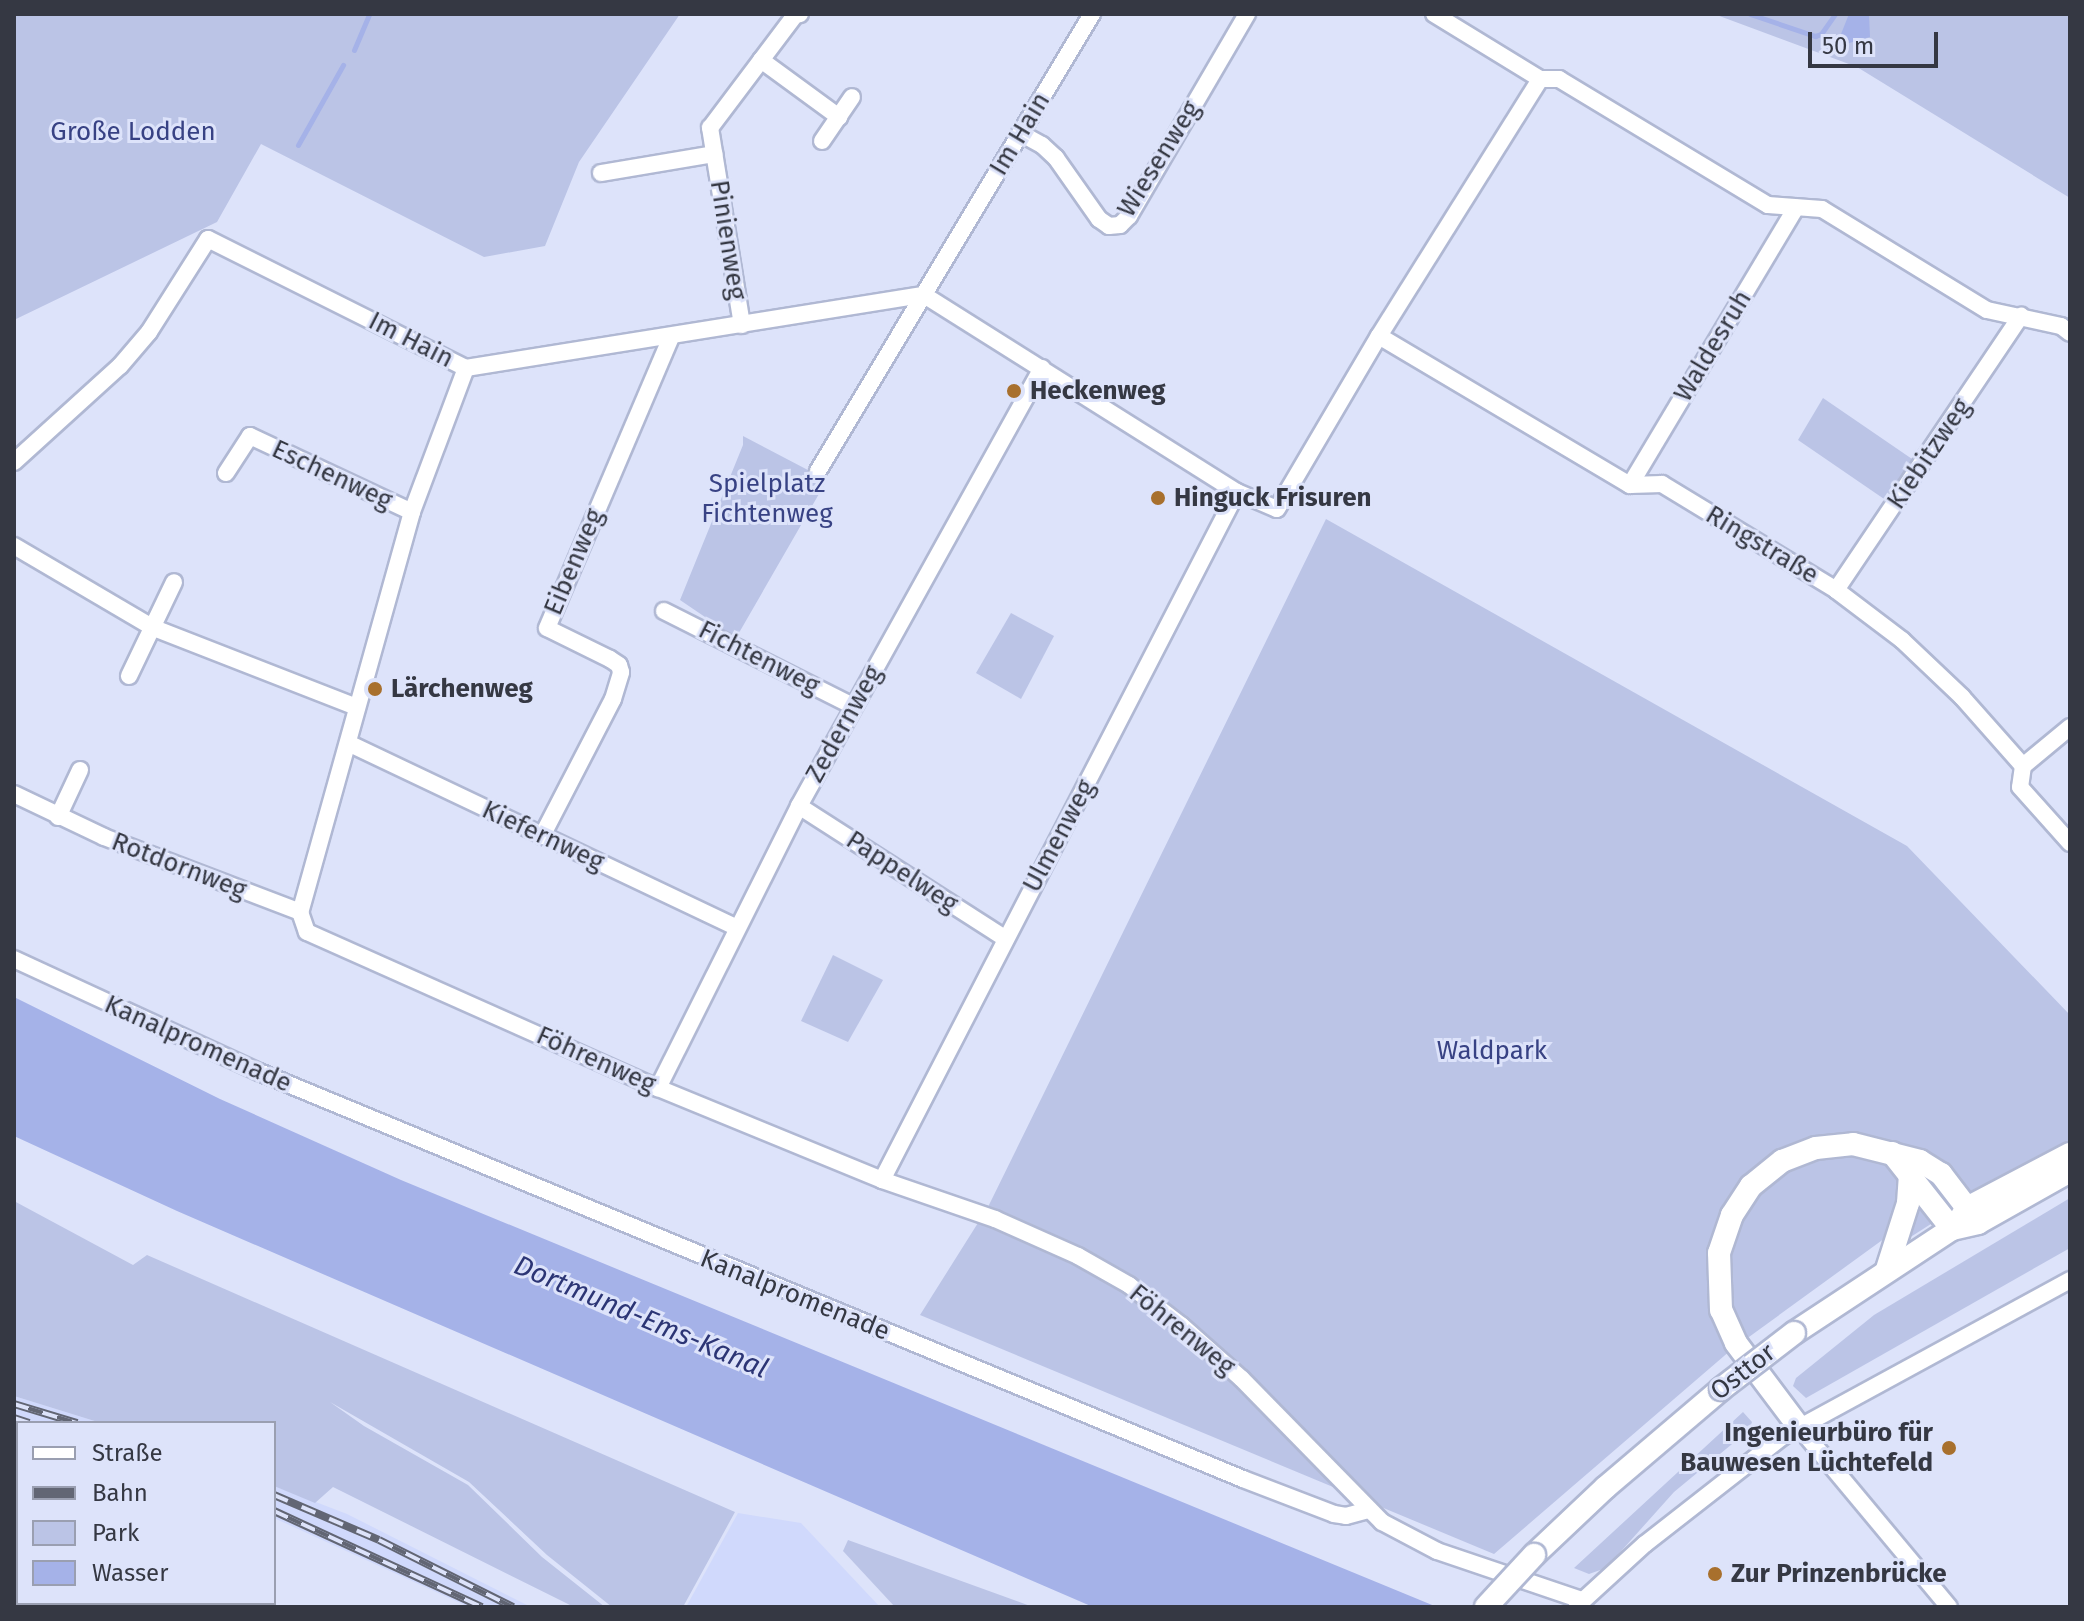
<!DOCTYPE html>
<meta charset="utf-8">
<style>
body{margin:0}
#map{position:relative;width:2084px;height:1621px;overflow:hidden;background:#dde3fa;font-family:"Fira Sans",sans-serif}
div>[style]{position:absolute}
.built>*{inset:0;background:#d0d9fc}
.green>*{inset:0;background:#bbc4e6}
.water>*{inset:0;background:#a5b2e8}
.stream>*{height:5px;margin:-2.5px;padding:0 2.5px;transform-origin:2.5px;border-radius:2.5px;background:#a5b2e8}
.roads{filter:drop-shadow(2px 0 #b0b8d3) drop-shadow(-2px 0 #b0b8d3) drop-shadow(0 2px #b0b8d3) drop-shadow(0 -2px #b0b8d3)}
.minor>*{height:16px;margin:-8px;padding:0 8px;transform-origin:8px;border-radius:8px;background:#fff}
.secondary>*{height:22px;margin:-11px;padding:0 11px;transform-origin:11px;border-radius:11px;background:#fff}
.rail>*{height:8px;margin-top:-4px;transform-origin:0;background:repeating-linear-gradient(90deg,#dde3fa 0 15px,#626674 0 30px);box-sizing:border-box;border-block:2px solid #626674}
.bridges{filter:drop-shadow(2px 0 #b0b8d3) drop-shadow(-2px 0 #b0b8d3) drop-shadow(0 2px #b0b8d3) drop-shadow(0 -2px #b0b8d3)}
.secondary-bridge>*{height:22px;margin:-11px;padding:0 11px;transform-origin:11px;border-radius:11px;background:#fff}
.dots>*{width:22px;height:22px;translate:-50% -50%;box-sizing:border-box;border:4px solid #dde3fa;border-radius:50%}
span{translate:-50% -50%;white-space:nowrap;text-align:center;line-height:1.15;-webkit-text-stroke:6px #dde3fa;paint-order:stroke}
.park-label{font-size:26px;color:#384284}
.street-label{font-size:26px;color:#353843}
.poi-label{font-size:26px;color:#353843;font-weight:700}
.left{translate:0 -50%;text-align:left}
.right{translate:-100% -50%;text-align:right}
.water-label{font-size:28px;color:#2c3575;font-style:italic}
.frame{position:absolute;inset:0;border:16px solid #353843;pointer-events:none}
.legend{position:absolute;left:16px;top:1421px;width:260px;height:184px;box-sizing:border-box;background:#dde3fa;border:2px solid #9a9fb1;margin:0;padding:10px 14px;list-style:none;font-size:24px;color:#353843}
.legend li{display:flex;align-items:center;gap:16px;height:40px}
.legend b{width:40px;border:2px solid #9a9fb1}
.scale{position:absolute;left:1808px;top:32px;width:130px;height:36px;box-sizing:border-box;border:4px solid #353843;border-top:0;padding-left:10px;font-size:24px;line-height:28px;white-space:nowrap;color:#353843;-webkit-text-stroke:6px #dde3fa;paint-order:stroke}
</style>
<div id="map">
<div class="built">
<i style="clip-path:polygon(14px 1396px,101px 1423px,18px 1423px,18px 1427px,14px 1426px)"></i>
<i style="clip-path:polygon(274px 1486px,347px 1514px,531px 1607px,469px 1607px,274px 1518px)"></i>
<i style="clip-path:polygon(738px 1513px,801px 1523px,880px 1607px,686px 1607px)"></i>
</div>
<div class="green">
<i style="clip-path:polygon(14px 14px,680px 14px,579px 162px,545px 246px,484px 257px,261px 144px,217px 222px,14px 320px)"></i>
<i style="clip-path:polygon(1714px 14px,2070px 14px,2070px 198px,1857px 67px)"></i>
<i style="clip-path:polygon(1823px 398px,1915px 461px,1887px 501px,1798px 440px)"></i>
<i style="clip-path:polygon(743px 436px,827px 480px,736px 638px,680px 600px,743px 445px)"></i>
<i style="clip-path:polygon(1326px 519px,1907px 846px,2070px 1015px,2070px 1141px,1930px 1214px,1934px 1222px,1909px 1238px,1892px 1233px,1731px 1350px,1494px 1554px,920px 1315px,988px 1207px)"></i>
<i style="clip-path:polygon(1011px 613px,1054px 636px,1021px 699px,976px 673px)"></i>
<i style="clip-path:polygon(833px 955px,883px 980px,848px 1042px,801px 1021px)"></i>
<i style="clip-path:polygon(2070px 1198px,2070px 1248px,1806px 1398px,1793px 1386px,1796px 1378px,1874px 1315px)"></i>
<i style="clip-path:polygon(14px 1201px,133px 1265px,147px 1255px,735px 1512px,683px 1607px,612px 1607px,547px 1555px,469px 1482px,330px 1402px,364px 1426px,468px 1485px,542px 1557px,605px 1607px,574px 1607px,333px 1487px,315px 1503px,274px 1486px,274px 1423px,101px 1423px,14px 1396px)"></i>
<i style="clip-path:polygon(1743px 1412px,1752px 1422px,1749px 1430px,1674px 1492px,1606px 1568px,1589px 1574px,1574px 1568px)"></i>
<i style="clip-path:polygon(848px 1540px,1033px 1607px,895px 1607px,843px 1551px)"></i>
</div>
<div class="water">
<i style="clip-path:polygon(1849px 14px,1869px 14px,1870px 37px,1846px 44px,1839px 39px)"></i>
<i style="clip-path:polygon(14px 997px,220px 1099px,401px 1180px,1437px 1607px,1093px 1607px,177px 1211px,14px 1136px)"></i>
</div>
<div class="stream">
<i style="left:1750px;top:14px;width:69px;rotate:18.7deg"></i>
<i style="left:1815px;top:36px;width:6px;rotate:-18deg"></i>
<i style="left:1821px;top:34px;width:24px;rotate:-55deg"></i>
<i style="left:354px;top:50px;width:39px;rotate:-67deg"></i>
<i style="left:298px;top:145px;width:92px;rotate:-60.6deg"></i>
</div>
<div class="roads">
<div class="minor">
<i style="left:1434px;top:14px;width:124px;rotate:31.5deg"></i>
<i style="left:1540px;top:79px;width:19px"></i>
<i style="left:1559px;top:79px;width:244px;rotate:31.1deg"></i>
<i style="left:1768px;top:205px;width:54px;rotate:4.2deg"></i>
<i style="left:1822px;top:209px;width:193px;rotate:31.5deg"></i>
<i style="left:1987px;top:310px;width:76px;rotate:12.2deg"></i>
<i style="left:2061px;top:326px;width:11px;rotate:38deg"></i>
<i style="left:761px;top:60px;width:97px;rotate:36.2deg"></i>
<i style="left:1020px;top:133px;width:25px;rotate:29deg"></i>
<i style="left:1042px;top:145px;width:19px;rotate:43deg"></i>
<i style="left:1056px;top:158px;width:75px;rotate:54.8deg"></i>
<i style="left:1099px;top:219px;width:12px;rotate:35deg"></i>
<i style="left:1109px;top:226px;width:11px;rotate:-5deg"></i>
<i style="left:1120px;top:225px;width:13px;rotate:-45deg"></i>
<i style="left:1129px;top:216px;width:234px;rotate:-59.7deg"></i>
<i style="left:822px;top:141px;width:53px;rotate:-55.7deg"></i>
<i style="left:601px;top:173px;width:115px;rotate:-9.5deg"></i>
<i style="left:924px;top:295px;width:370px;rotate:32.2deg"></i>
<i style="left:1237px;top:492px;width:43px;rotate:23deg"></i>
<i style="left:1277px;top:509px;width:201px;rotate:-59.5deg"></i>
<i style="left:1379px;top:336px;width:303px;rotate:-57.9deg"></i>
<i style="left:742px;top:325px;width:200px;rotate:-99.2deg"></i>
<i style="left:710px;top:128px;width:141px;rotate:-53deg"></i>
<i style="left:795px;top:15px;width:5px;rotate:-11deg"></i>
<i style="left:1379px;top:336px;width:292px;rotate:30.7deg"></i>
<i style="left:1630px;top:485px;width:32px;rotate:-2deg"></i>
<i style="left:1662px;top:484px;width:204px;rotate:31.3deg"></i>
<i style="left:1836px;top:590px;width:83px;rotate:37.1deg"></i>
<i style="left:1902px;top:640px;width:83px;rotate:43.5deg"></i>
<i style="left:1962px;top:697px;width:92px;rotate:48.5deg"></i>
<i style="left:2023px;top:766px;width:21px;rotate:98deg"></i>
<i style="left:2020px;top:787px;width:75px;rotate:48.2deg"></i>
<i style="left:466px;top:368px;width:154px;rotate:110.6deg"></i>
<i style="left:412px;top:512px;width:415px;rotate:105.6deg"></i>
<i style="left:300px;top:912px;width:21px;rotate:71deg"></i>
<i style="left:307px;top:932px;width:384px;rotate:24deg"></i>
<i style="left:658px;top:1088px;width:242px;rotate:22.3deg"></i>
<i style="left:882px;top:1180px;width:120px;rotate:19deg"></i>
<i style="left:995px;top:1219px;width:91px;rotate:24deg"></i>
<i style="left:1078px;top:1256px;width:59px;rotate:29.6deg"></i>
<i style="left:1129px;top:1285px;width:66px;rotate:37.6deg"></i>
<i style="left:1181px;top:1325px;width:81px;rotate:41.5deg"></i>
<i style="left:1242px;top:1379px;width:200px;rotate:45.6deg"></i>
<i style="left:1382px;top:1522px;width:62px;rotate:27.8deg"></i>
<i style="left:1437px;top:1551px;width:153px;rotate:18.7deg"></i>
<i style="left:14px;top:462px;width:143px;rotate:-42.2deg"></i>
<i style="left:120px;top:366px;width:45px;rotate:-49.5deg"></i>
<i style="left:149px;top:332px;width:110px;rotate:-57.6deg"></i>
<i style="left:208px;top:239px;width:288px;rotate:26.6deg"></i>
<i style="left:466px;top:368px;width:464px;rotate:-9.1deg"></i>
<i style="left:818px;top:471px;width:533px;rotate:-59.05deg"></i>
<i style="left:226px;top:473px;width:44px;rotate:-57deg"></i>
<i style="left:250px;top:436px;width:179px;rotate:25.1deg"></i>
<i style="left:1630px;top:485px;width:323px;rotate:-59.1deg"></i>
<i style="left:14px;top:546px;width:162px;rotate:30.4deg"></i>
<i style="left:154px;top:628px;width:218px;rotate:21.3deg"></i>
<i style="left:1836px;top:590px;width:331px;rotate:-56deg"></i>
<i style="left:664px;top:611px;width:212px;rotate:26.7deg"></i>
<i style="left:129px;top:676px;width:104px;rotate:-64.4deg"></i>
<i style="left:348px;top:743px;width:431px;rotate:25.4deg"></i>
<i style="left:2023px;top:766px;width:61px;rotate:-39.7deg"></i>
<i style="left:14px;top:794px;width:100px;rotate:25.5deg"></i>
<i style="left:104px;top:837px;width:210px;rotate:20.9deg"></i>
<i style="left:799px;top:806px;width:245px;rotate:32.7deg"></i>
<i style="left:58px;top:817px;width:52px;rotate:-64.9deg"></i>
<i style="left:542px;top:836px;width:154px;rotate:-62.6deg"></i>
<i style="left:613px;top:699px;width:28px;rotate:-73deg"></i>
<i style="left:621px;top:672px;width:7px;rotate:-106deg"></i>
<i style="left:619px;top:665px;width:11px;rotate:-146deg"></i>
<i style="left:610px;top:659px;width:70px;rotate:-153.8deg"></i>
<i style="left:547px;top:628px;width:316px;rotate:-66.9deg"></i>
<i style="left:14px;top:959px;width:270px;rotate:24.8deg"></i>
<i style="left:259px;top:1072px;width:1065px;rotate:22.47deg"></i>
<i style="left:1243px;top:1479px;width:97px;rotate:21deg"></i>
<i style="left:1334px;top:1514px;width:12px;rotate:9deg"></i>
<i style="left:1346px;top:1516px;width:24px;rotate:-15deg"></i>
<i style="left:658px;top:1088px;width:315px;rotate:-63.4deg"></i>
<i style="left:799px;top:806px;width:501px;rotate:-60.98deg"></i>
<i style="left:882px;top:1180px;width:774px;rotate:-62.71deg"></i>
<i style="left:1799px;top:1427px;width:234px;rotate:50.2deg"></i>
<i style="left:1577px;top:1606px;width:92px;rotate:-42.4deg"></i>
<i style="left:1645px;top:1544px;width:174px;rotate:-38deg"></i>
<i style="left:1782px;top:1437px;width:328px;rotate:-28.6deg"></i>
<i style="left:64px;top:1607px;width:4px;rotate:-76deg"></i>
<i style="left:243px;top:1607px;width:4px;rotate:-63deg"></i>
</div>
<div class="secondary">
<i style="left:1892px;top:1153px;width:97px;rotate:51.7deg"></i>
<i style="left:1960px;top:1219px;width:13px;rotate:-58deg"></i>
<i style="left:1967px;top:1208px;width:116px;rotate:-27.7deg"></i>
<i style="left:1887px;top:1269px;width:69px;rotate:-72.3deg"></i>
<i style="left:1908px;top:1203px;width:29px;rotate:-86deg"></i>
<i style="left:1794px;top:1333px;width:189px;rotate:-33.4deg"></i>
<i style="left:1952px;top:1229px;width:27px;rotate:-13deg"></i>
<i style="left:1978px;top:1223px;width:106px;rotate:-29.5deg"></i>
<i style="left:1799px;top:1427px;width:105px;rotate:-126.9deg"></i>
<i style="left:1736px;top:1343px;width:36px;rotate:-114deg"></i>
<i style="left:1721px;top:1310px;width:57px;rotate:-92deg"></i>
<i style="left:1719px;top:1253px;width:40px;rotate:-71.1deg"></i>
<i style="left:1732px;top:1215px;width:35px;rotate:-57deg"></i>
<i style="left:1751px;top:1186px;width:40px;rotate:-39deg"></i>
<i style="left:1782px;top:1161px;width:36px;rotate:-21deg"></i>
<i style="left:1816px;top:1148px;width:37px;rotate:-6deg"></i>
<i style="left:1853px;top:1144px;width:69px;rotate:14.2deg"></i>
<i style="left:1920px;top:1161px;width:25px;rotate:32deg"></i>
<i style="left:1941px;top:1174px;width:43px;rotate:52.6deg"></i>
<i style="left:1534px;top:1555px;width:99px;rotate:-43.4deg"></i>
<i style="left:1606px;top:1487px;width:151px;rotate:-40.4deg"></i>
</div>
</div>
<div class="rail">
<i style="left:14px;top:1404px;width:66px;rotate:16.8deg"></i>
<i style="left:14px;top:1418px;width:16px;rotate:18deg"></i>
<i style="left:274px;top:1495px;width:114px;rotate:23.2deg"></i>
<i style="left:379px;top:1540px;width:150px;rotate:26.6deg"></i>
<i style="left:274px;top:1511px;width:229px;rotate:24.8deg"></i>
</div>
<div class="bridges">
<div class="secondary-bridge">
<i style="left:1721px;top:1389px;width:92px;rotate:-37.5deg"></i>
<i style="left:1486px;top:1607px;width:71px;rotate:-47.3deg"></i>
</div>
</div>
<div class="dots">
<i style="left:1014px;top:391px;background:#a8702d"></i>
<i style="left:1158px;top:498px;background:#a8702d"></i>
<i style="left:375px;top:689px;background:#a8702d"></i>
<i style="left:1949px;top:1448px;background:#a8702d"></i>
<i style="left:1715px;top:1574px;background:#a8702d"></i>
</div>
<div class="park-label">
<span style="left:133px;top:132px">Große Lodden</span>
<span style="left:767px;top:499px">Spielplatz<br>Fichtenweg</span>
<span style="left:1492px;top:1051px">Waldpark</span>
</div>
<div class="street-label">
<span style="left:1020px;top:134px;rotate:-59deg">Im Hain</span>
<span style="left:1159px;top:159px;rotate:-58deg">Wiesenweg</span>
<span style="left:728px;top:240px;rotate:81deg">Pinienweg</span>
<span style="left:411px;top:340px;rotate:27deg">Im Hain</span>
<span style="left:1713px;top:346px;rotate:-59deg">Waldesruh</span>
<span style="left:1929px;top:454px;rotate:-56deg">Kiebitzweg</span>
<span style="left:332px;top:475px;rotate:25deg">Eschenweg</span>
<span style="left:1762px;top:545px;rotate:31deg">Ringstraße</span>
<span style="left:574px;top:562px;rotate:-67deg">Eibenweg</span>
<span style="left:759px;top:658px;rotate:27deg">Fichtenweg</span>
<span style="left:844px;top:724px;rotate:-61deg">Zedernweg</span>
<span style="left:543px;top:836px;rotate:25deg">Kiefernweg</span>
<span style="left:1059px;top:836px;rotate:-62deg">Ulmenweg</span>
<span style="left:179px;top:866px;rotate:21deg">Rotdornweg</span>
<span style="left:902px;top:872px;rotate:33deg">Pappelweg</span>
<span style="left:198px;top:1044px;rotate:24deg">Kanalpromenade</span>
<span style="left:596px;top:1060px;rotate:24deg">Föhrenweg</span>
<span style="left:795px;top:1295px;rotate:22deg">Kanalpromenade</span>
<span style="left:1182px;top:1330px;rotate:39deg">Föhrenweg</span>
<span style="left:1743px;top:1372px;rotate:-38deg">Osttor</span>
</div>
<div class="poi-label">
<span class="left" style="left:1030px;top:391px">Heckenweg</span>
<span class="left" style="left:1174px;top:498px">Hinguck Frisuren</span>
<span class="left" style="left:391px;top:689px">Lärchenweg</span>
<span class="right" style="left:1933px;top:1448px">Ingenieurbüro für<br>Bauwesen Lüchtefeld</span>
<span class="left" style="left:1731px;top:1574px">Zur Prinzenbrücke</span>
</div>
<div class="water-label">
<span style="left:641px;top:1317px;rotate:23deg">Dortmund-Ems-Kanal</span>
</div>
<div class="frame"></div>
<ul class="legend">
<li><b style="height:10px;background:#fff"></b>Straße</li>
<li><b style="height:10px;background:#626674"></b>Bahn</li>
<li><b style="height:22px;background:#bbc4e6"></b>Park</li>
<li><b style="height:22px;background:#a5b2e8"></b>Wasser</li>
</ul>
<div class="scale">50 m</div>
</div>
